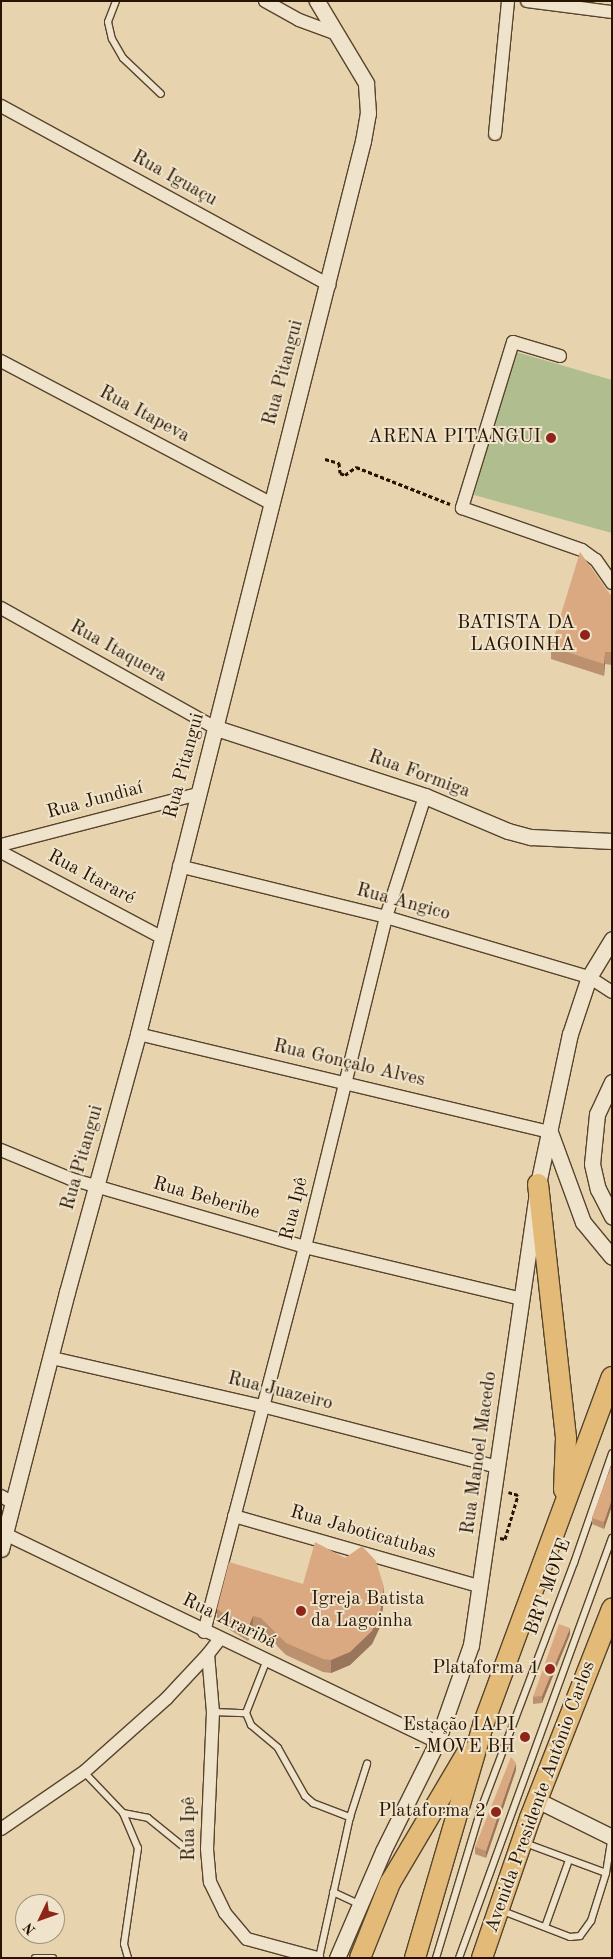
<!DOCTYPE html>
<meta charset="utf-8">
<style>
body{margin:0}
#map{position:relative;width:613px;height:1959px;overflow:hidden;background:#e7d4af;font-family:"Old Standard TT",serif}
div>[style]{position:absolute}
.green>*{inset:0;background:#b0be8f}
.path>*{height:3px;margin-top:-1.5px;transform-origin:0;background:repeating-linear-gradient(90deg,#271400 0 4px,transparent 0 6.5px)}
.roads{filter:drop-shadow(1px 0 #57442c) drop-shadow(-1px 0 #57442c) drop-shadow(0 1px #57442c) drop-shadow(0 -1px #57442c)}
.service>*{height:6px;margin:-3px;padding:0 3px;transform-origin:3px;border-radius:3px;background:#efe3cb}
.minor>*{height:12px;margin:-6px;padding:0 6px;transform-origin:6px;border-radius:6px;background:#efe3cb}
.tertiary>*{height:15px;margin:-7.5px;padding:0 7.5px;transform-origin:7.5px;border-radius:7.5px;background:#efe3cb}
.trunk>*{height:20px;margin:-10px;padding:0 10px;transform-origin:10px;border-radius:10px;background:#e4ba78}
.wall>*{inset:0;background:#bb9170}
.shaded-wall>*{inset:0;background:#99765b}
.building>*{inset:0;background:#daa982}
.dots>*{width:14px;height:14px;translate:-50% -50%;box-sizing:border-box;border:2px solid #efe3cb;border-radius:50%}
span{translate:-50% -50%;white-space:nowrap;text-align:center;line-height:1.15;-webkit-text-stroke:4px #efe3cb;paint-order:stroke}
.street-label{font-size:19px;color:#271400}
.poi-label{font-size:19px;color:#271400}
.right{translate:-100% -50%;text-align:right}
.left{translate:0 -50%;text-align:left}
.frame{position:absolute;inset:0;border:2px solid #271400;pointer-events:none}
.north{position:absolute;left:15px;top:1894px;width:50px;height:50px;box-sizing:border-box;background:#efe3cb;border:1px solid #9f907a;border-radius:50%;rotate:228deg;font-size:14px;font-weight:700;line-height:20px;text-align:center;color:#271400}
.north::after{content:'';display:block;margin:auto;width:18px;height:22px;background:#8f2418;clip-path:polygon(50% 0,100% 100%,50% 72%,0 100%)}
</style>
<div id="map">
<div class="green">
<i style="clip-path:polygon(513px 351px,612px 380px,612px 533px,474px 495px)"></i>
</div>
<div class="path">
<i style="left:325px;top:459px;width:15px;rotate:16deg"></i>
<i style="left:339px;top:463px;width:10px;rotate:84deg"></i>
<i style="left:340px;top:473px;width:5px;rotate:22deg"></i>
<i style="left:345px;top:475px;width:14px;rotate:-36deg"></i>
<i style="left:356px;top:467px;width:101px;rotate:21.5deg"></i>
<i style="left:500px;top:1538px;width:5px;rotate:11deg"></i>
<i style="left:505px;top:1539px;width:46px;rotate:-73.5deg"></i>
<i style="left:518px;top:1495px;width:10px;rotate:-163deg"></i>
</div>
<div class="roads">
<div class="service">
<i style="left:116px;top:1px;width:22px;rotate:111deg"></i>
<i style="left:108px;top:22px;width:17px;rotate:77deg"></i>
<i style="left:112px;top:39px;width:22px;rotate:60deg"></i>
<i style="left:123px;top:58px;width:52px;rotate:43.5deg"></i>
<i style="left:266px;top:1662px;width:55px;rotate:111.4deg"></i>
<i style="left:246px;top:1713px;width:13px;rotate:67deg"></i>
<i style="left:251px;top:1725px;width:35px;rotate:40deg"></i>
<i style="left:278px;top:1748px;width:55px;rotate:60.6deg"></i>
<i style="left:305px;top:1796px;width:11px;rotate:41deg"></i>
<i style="left:313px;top:1803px;width:40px;rotate:21deg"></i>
<i style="left:213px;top:1712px;width:33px;rotate:2deg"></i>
<i style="left:84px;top:1772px;width:57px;rotate:46.4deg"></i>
<i style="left:123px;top:1813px;width:38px;rotate:67deg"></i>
<i style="left:138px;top:1848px;width:97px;rotate:98.3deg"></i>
<i style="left:124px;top:1944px;width:15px;rotate:74deg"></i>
<i style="left:123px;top:1813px;width:25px;rotate:11deg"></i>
<i style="left:148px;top:1818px;width:55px;rotate:39.1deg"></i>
<i style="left:525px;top:1843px;width:86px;rotate:20.3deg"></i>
<i style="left:333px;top:1892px;width:29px;rotate:25deg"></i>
<i style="left:500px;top:1910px;width:75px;rotate:21.1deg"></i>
<i style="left:570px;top:1937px;width:10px;rotate:-6deg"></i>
<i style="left:580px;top:1936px;width:19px;rotate:-54deg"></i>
<i style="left:591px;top:1921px;width:50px;rotate:-72.6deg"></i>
<i style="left:606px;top:1873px;width:36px;rotate:-81deg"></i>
<i style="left:545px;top:1927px;width:71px;rotate:-70.3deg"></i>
<i style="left:35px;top:1958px;width:18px"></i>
<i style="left:319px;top:1958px;width:144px;rotate:-77.6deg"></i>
<i style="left:350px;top:1817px;width:56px;rotate:-72.2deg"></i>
<i style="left:436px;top:1958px;width:156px;rotate:-73.2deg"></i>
<i style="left:481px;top:1809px;width:263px;rotate:-69.3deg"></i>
<i style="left:574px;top:1563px;width:116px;rotate:-70.9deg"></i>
<i style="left:459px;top:1958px;width:447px;rotate:-70deg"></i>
</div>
<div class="minor">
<i style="left:265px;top:1px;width:39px;rotate:29deg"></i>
<i style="left:299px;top:20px;width:40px;rotate:20.2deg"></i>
<i style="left:527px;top:1px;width:86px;rotate:7.4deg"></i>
<i style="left:1px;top:106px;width:374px;rotate:28.6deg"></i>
<i style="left:495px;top:134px;width:134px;rotate:-84.4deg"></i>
<i style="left:560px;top:356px;width:49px;rotate:-163.4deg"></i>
<i style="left:513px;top:342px;width:174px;rotate:107.1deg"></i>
<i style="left:462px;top:508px;width:127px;rotate:19.3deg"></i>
<i style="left:582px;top:550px;width:17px;rotate:36deg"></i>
<i style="left:596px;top:560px;width:28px;rotate:55deg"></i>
<i style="left:1px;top:361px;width:304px;rotate:27.8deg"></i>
<i style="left:1px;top:608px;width:246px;rotate:29.2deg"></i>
<i style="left:1px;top:845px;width:203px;rotate:-14.5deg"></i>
<i style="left:1px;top:852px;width:183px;rotate:28deg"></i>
<i style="left:179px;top:866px;width:213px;rotate:13.8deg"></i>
<i style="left:386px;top:917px;width:212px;rotate:16.5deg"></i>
<i style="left:589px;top:977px;width:27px;rotate:33deg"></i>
<i style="left:138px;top:1034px;width:423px;rotate:13.4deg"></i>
<i style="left:1px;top:1150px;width:76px;rotate:22.5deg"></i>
<i style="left:71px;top:1179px;width:244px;rotate:16.2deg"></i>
<i style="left:305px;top:1247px;width:223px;rotate:13.5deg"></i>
<i style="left:52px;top:1358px;width:215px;rotate:12.9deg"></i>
<i style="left:262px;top:1406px;width:244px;rotate:14.5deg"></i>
<i style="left:1px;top:1496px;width:14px;rotate:30deg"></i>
<i style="left:234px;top:1516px;width:257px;rotate:16deg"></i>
<i style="left:5px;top:1534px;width:479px;rotate:25.7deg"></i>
<i style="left:204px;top:1632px;width:398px;rotate:-75.3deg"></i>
<i style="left:305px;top:1247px;width:340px;rotate:-76.2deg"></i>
<i style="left:386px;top:917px;width:127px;rotate:-72.1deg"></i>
<i style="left:219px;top:1640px;width:18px;rotate:128deg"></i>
<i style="left:208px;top:1654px;width:58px;rotate:85.1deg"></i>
<i style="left:213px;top:1712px;width:137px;rotate:92.5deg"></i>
<i style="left:207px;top:1849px;width:33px;rotate:85deg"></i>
<i style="left:210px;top:1882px;width:34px;rotate:64deg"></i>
<i style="left:225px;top:1913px;width:34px;rotate:50deg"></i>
<i style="left:247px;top:1939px;width:73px;rotate:15.2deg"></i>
<i style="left:1px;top:1829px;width:101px;rotate:-34.5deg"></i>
<i style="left:84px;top:1772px;width:111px;rotate:-41.7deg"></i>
<i style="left:167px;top:1698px;width:60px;rotate:-47deg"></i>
</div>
<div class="tertiary">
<i style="left:216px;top:728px;width:220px;rotate:18deg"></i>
<i style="left:425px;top:796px;width:90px;rotate:22.9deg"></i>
<i style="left:508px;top:831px;width:24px;rotate:15deg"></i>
<i style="left:531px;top:837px;width:81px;rotate:2.8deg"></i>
<i style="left:612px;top:1082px;width:35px;rotate:115deg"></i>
<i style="left:597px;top:1114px;width:50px;rotate:95.7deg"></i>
<i style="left:592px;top:1164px;width:26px;rotate:77deg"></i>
<i style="left:598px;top:1189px;width:31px;rotate:63deg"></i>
<i style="left:550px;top:1132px;width:96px;rotate:69.9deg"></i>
<i style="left:583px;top:1222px;width:45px;rotate:50.4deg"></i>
<i style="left:1px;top:1549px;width:265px;rotate:-75.6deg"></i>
<i style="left:67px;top:1292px;width:268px;rotate:-74.6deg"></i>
<i style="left:138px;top:1034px;width:921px;rotate:-75.86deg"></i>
<i style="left:363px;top:141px;width:28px;rotate:-80deg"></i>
<i style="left:368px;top:113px;width:30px;rotate:-94deg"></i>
<i style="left:366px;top:83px;width:96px;rotate:-120.9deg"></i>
<i style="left:537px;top:1800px;width:84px;rotate:26.3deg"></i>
<i style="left:337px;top:1958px;width:116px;rotate:-66.7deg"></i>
<i style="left:383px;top:1851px;width:122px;rotate:-63.6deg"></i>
<i style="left:437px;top:1742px;width:103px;rotate:-70.7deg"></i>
<i style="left:471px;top:1645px;width:466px;rotate:-81.7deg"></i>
<i style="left:538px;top:1184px;width:153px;rotate:-78deg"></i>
<i style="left:570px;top:1034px;width:60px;rotate:-71.6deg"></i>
<i style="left:589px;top:977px;width:44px;rotate:-58.8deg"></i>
</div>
<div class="trunk">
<i style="left:538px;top:1184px;width:256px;rotate:83.7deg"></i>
<i style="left:566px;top:1438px;width:52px;rotate:92.2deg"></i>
<i style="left:360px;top:1958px;width:81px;rotate:-68.2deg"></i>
<i style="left:390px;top:1883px;width:151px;rotate:-59.4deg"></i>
<i style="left:415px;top:1958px;width:243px;rotate:-73.7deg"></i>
<i style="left:483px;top:1725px;width:371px;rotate:-69.7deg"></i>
<i style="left:482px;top:1958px;width:148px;rotate:-71.1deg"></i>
<i style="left:530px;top:1818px;width:225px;rotate:-68.6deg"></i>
</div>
</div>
<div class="wall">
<i style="clip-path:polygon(612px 597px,612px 665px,605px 664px,604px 676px,551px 659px,551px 647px)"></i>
<i style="clip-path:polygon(612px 1464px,612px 1506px,604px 1529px,592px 1524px,592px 1518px)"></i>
<i style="clip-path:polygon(303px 1584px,384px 1600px,380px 1627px,372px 1644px,350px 1665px,331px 1673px,323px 1672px,286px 1655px,261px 1630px,253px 1628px,248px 1641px,217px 1622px,217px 1609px)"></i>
<i style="clip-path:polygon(570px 1634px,542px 1703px,533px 1704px,533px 1697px)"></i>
<i style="clip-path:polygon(516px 1770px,486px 1858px,475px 1854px,475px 1847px)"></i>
</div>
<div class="shaded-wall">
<i style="clip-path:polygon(605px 652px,605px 664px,604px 676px,604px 664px)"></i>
<i style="clip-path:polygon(612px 1499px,612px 1506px,604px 1529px,604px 1522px)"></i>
<i style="clip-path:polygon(384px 1587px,384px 1600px,380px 1627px,372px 1644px,350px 1665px,331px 1673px,331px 1660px)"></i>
<i style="clip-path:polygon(253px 1616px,253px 1628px,248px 1641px,248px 1628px)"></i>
<i style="clip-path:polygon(570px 1628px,570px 1634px,542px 1703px,542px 1696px)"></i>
<i style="clip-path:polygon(516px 1763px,516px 1770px,486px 1858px,486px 1851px)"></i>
</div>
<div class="building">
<i style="clip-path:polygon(580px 552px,612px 597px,612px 652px,605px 652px,604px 664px,551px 647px)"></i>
<i style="clip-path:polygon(612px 1464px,612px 1499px,604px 1522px,592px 1518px)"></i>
<i style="clip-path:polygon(315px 1542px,345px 1558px,362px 1546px,376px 1561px,384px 1587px,380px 1614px,372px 1631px,350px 1652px,331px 1660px,323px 1659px,286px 1643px,261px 1618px,253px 1616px,248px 1628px,217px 1609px,229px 1562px,303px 1584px)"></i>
<i style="clip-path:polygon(559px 1624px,570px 1628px,542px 1696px,533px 1697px)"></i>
<i style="clip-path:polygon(511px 1757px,516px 1763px,486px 1851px,475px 1847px)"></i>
</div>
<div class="dots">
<i style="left:551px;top:438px;background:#8f2418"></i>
<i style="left:585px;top:635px;background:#8f2418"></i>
<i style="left:301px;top:1611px;background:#8f2418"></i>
<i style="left:550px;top:1669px;background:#8f2418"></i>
<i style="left:525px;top:1737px;background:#8f2418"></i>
<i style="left:496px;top:1812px;background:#8f2418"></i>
</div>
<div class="street-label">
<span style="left:174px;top:179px;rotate:29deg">Rua Iguaçu</span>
<span style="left:284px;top:373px;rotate:-75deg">Rua Pitangui</span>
<span style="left:144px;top:415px;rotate:28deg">Rua Itapeva</span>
<span style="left:118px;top:652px;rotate:29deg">Rua Itaquera</span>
<span style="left:185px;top:766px;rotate:-75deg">Rua Pitangui</span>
<span style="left:419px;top:775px;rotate:20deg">Rua Formiga</span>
<span style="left:95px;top:801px;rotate:-15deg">Rua Jundiaí</span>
<span style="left:91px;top:878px;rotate:28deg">Rua Itararé</span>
<span style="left:403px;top:903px;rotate:15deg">Rua Angico</span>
<span style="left:349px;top:1064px;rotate:13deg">Rua Gonçalo Alves</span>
<span style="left:83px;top:1158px;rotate:-74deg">Rua Pitangui</span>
<span style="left:206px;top:1199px;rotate:16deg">Rua Beberibe</span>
<span style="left:295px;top:1209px;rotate:-76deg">Rua Ipê</span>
<span style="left:280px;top:1392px;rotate:14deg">Rua Juazeiro</span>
<span style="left:480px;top:1453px;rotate:-82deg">Rua Manoel Macedo</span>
<span style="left:363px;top:1533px;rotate:16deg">Rua Jaboticatubas</span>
<span style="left:549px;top:1587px;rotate:-70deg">BRT MOVE</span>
<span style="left:229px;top:1622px;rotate:26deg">Rua Araribá</span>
<span style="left:541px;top:1797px;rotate:-70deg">Avenida Presidente Antônio Carlos</span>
<span style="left:190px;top:1829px;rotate:-90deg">Rua Ipê</span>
</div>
<div class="poi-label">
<span class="right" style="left:541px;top:438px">ARENA PITANGUI</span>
<span class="right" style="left:575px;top:635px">BATISTA DA<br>LAGOINHA</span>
<span class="left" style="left:311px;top:1611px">Igreja Batista<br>da Lagoinha</span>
<span class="right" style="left:540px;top:1669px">Plataforma 1</span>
<span class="right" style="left:515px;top:1737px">Estação IAPI<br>- MOVE BH</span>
<span class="right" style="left:486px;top:1812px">Plataforma 2</span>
</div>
<div class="frame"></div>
<div class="north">N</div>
</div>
